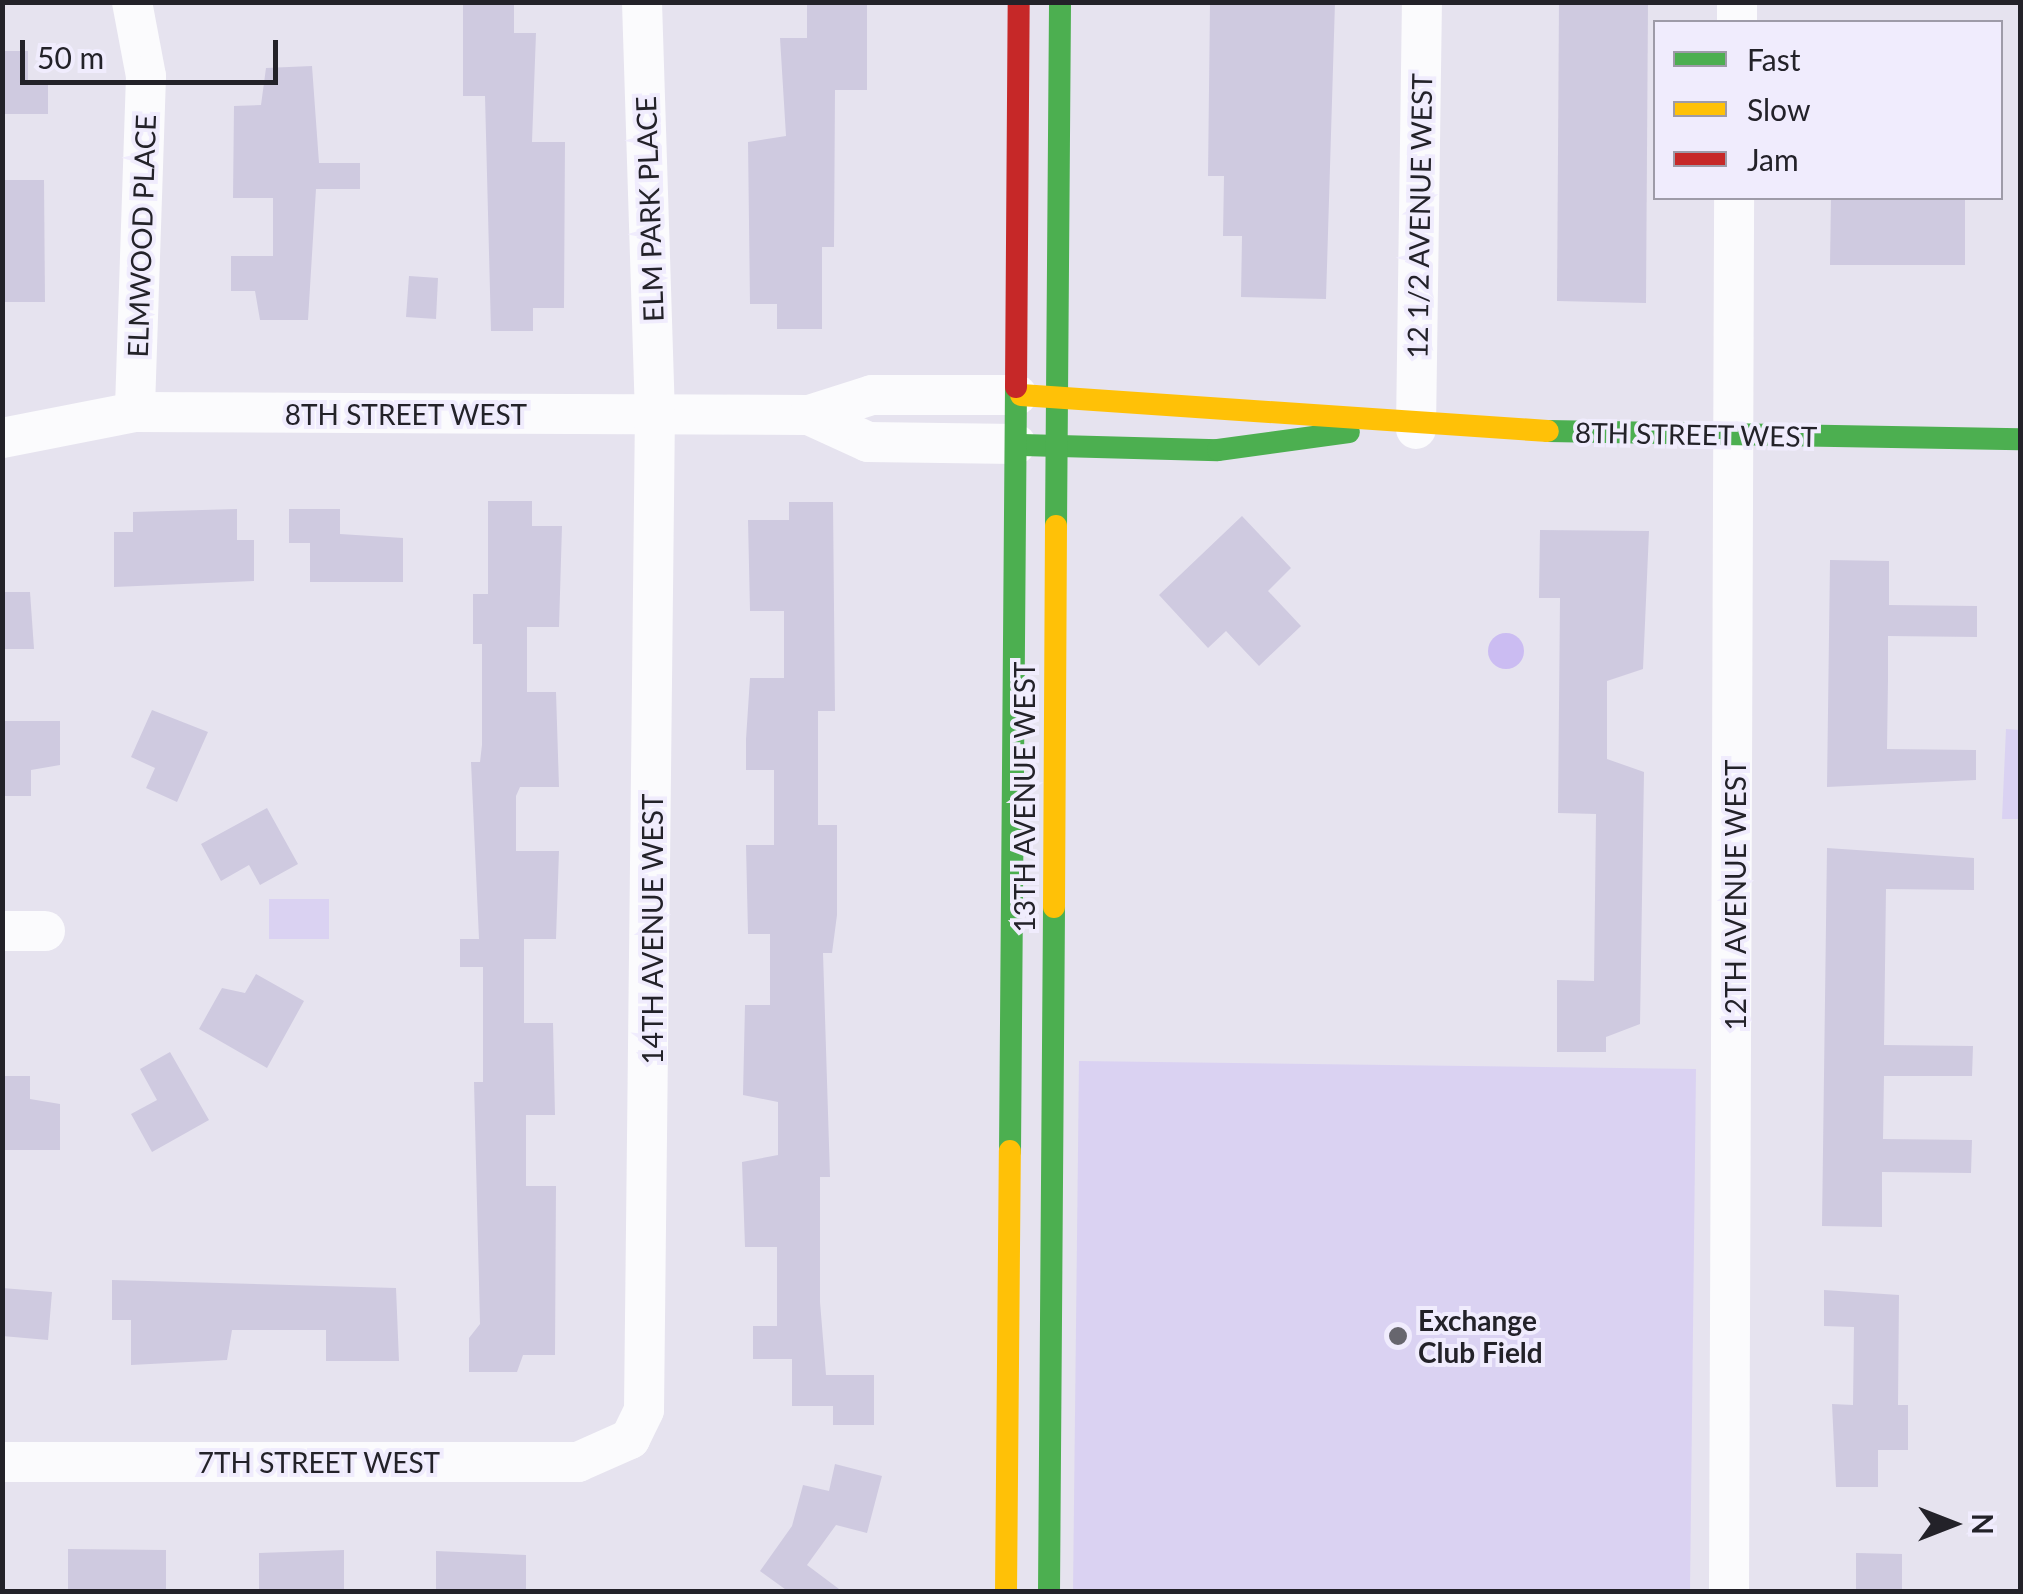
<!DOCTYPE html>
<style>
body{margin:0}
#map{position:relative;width:2023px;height:1594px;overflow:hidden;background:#e6e3ef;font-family:Lato,sans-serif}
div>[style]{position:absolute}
.green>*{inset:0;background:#dad2f2}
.water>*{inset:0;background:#cbbcf2}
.round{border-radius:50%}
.building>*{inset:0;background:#cfcae0}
.street>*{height:40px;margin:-20px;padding:0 20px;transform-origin:20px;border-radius:20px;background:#fbfbfd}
.fast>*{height:22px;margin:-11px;padding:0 11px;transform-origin:11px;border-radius:11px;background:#4caf50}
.slow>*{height:22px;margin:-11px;padding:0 11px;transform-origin:11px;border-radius:11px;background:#ffc107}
.jam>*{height:22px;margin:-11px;padding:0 11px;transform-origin:11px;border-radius:11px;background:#c62828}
.dots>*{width:28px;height:28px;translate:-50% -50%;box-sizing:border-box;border:5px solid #f0ecfd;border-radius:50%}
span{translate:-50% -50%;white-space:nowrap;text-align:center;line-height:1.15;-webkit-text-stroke:8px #f0ecfd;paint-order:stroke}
.street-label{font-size:28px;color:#232229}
.poi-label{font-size:28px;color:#232229;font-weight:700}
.left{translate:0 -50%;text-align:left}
.frame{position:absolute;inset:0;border:5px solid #232229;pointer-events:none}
.legend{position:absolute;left:1653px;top:20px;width:350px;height:180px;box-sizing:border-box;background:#f0ecfd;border:2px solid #9e9ba8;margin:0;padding:12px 18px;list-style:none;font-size:30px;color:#232229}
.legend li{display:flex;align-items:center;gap:20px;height:50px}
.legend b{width:50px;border:2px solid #9e9ba8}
.north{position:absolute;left:1903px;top:1474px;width:100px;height:100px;-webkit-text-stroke:8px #f0ecfd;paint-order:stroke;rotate:90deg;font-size:28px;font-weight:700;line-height:40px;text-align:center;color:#232229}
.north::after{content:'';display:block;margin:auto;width:35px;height:45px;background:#232229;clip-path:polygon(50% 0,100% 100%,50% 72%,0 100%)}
.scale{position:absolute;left:20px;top:40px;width:258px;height:45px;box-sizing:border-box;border:5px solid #232229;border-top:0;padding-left:12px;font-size:30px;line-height:35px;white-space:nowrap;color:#232229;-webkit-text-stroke:8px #f0ecfd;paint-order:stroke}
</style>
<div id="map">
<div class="green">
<i style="clip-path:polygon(2006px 729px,2020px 730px,2020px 819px,2002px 819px)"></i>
<i style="clip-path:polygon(269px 899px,329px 899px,329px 939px,269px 939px)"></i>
<i style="clip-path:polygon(1079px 1061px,1696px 1069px,1690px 1591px,1073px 1592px)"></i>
</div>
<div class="water">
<i class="round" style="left:1488px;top:633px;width:36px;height:36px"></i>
</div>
<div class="building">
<i style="clip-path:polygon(463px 2px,514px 2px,514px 33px,536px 33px,532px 142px,565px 142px,564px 308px,533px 308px,533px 331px,491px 331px,485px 96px,463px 96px)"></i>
<i style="clip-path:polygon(807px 2px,867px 2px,867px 90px,835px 90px,834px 247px,822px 247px,822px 329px,777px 329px,777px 304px,750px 304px,748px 142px,786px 136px,780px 38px,807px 38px)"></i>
<i style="clip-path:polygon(1210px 2px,1335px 2px,1326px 299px,1241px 297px,1242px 236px,1223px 236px,1224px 176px,1208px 176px)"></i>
<i style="clip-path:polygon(1559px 2px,1648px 2px,1646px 303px,1557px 301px)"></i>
<i style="clip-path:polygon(2px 51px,28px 51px,28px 80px,48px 80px,48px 114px,2px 114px)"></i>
<i style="clip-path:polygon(312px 66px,319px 163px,360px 163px,360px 189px,316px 189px,308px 320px,260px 320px,255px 291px,231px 291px,231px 256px,273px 256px,273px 198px,233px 198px,234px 106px,261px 105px,266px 68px)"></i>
<i style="clip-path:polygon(2px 180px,44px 180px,45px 302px,2px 302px)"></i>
<i style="clip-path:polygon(1831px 198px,1965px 198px,1965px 265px,1830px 265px)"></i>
<i style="clip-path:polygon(409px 276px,438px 278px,436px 319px,406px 317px)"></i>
<i style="clip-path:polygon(488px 501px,532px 501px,532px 526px,562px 526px,559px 627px,527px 627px,527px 692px,556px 692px,559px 787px,520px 787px,516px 796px,516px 851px,559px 851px,556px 939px,524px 939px,524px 1023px,553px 1023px,555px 1115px,526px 1115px,526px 1186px,556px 1186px,555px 1355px,523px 1355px,517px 1372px,469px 1372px,469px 1338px,480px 1324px,474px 1082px,483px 1082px,483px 967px,460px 967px,460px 939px,479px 939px,471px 762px,480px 762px,482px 745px,482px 644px,473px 644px,473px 594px,488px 594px)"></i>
<i style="clip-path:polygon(789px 502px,833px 502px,835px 711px,818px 711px,818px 825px,837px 825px,837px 915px,832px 953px,823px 953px,830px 1177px,820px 1177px,820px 1302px,826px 1375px,874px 1375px,874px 1425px,833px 1425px,833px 1406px,792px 1406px,792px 1359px,753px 1359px,753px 1326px,777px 1326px,777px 1247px,745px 1247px,742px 1162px,778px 1155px,778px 1102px,743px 1095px,745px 1005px,770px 1005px,770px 934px,748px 934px,746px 845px,774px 845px,774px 770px,746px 770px,746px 739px,750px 678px,784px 678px,784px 611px,750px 611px,748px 520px,789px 520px)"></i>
<i style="clip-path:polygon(237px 509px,237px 540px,254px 540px,254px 581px,114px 587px,114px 532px,133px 532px,133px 512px)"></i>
<i style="clip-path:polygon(289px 509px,340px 509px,340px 534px,403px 538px,403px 582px,310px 582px,310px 543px,289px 543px)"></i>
<i style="clip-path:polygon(1242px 516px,1291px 568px,1268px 591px,1301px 626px,1259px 666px,1226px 631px,1208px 648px,1159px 595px)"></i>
<i style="clip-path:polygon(1540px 530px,1649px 531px,1643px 669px,1607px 681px,1607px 759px,1644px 772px,1640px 1024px,1606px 1037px,1606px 1052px,1557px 1052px,1557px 980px,1594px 981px,1596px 814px,1558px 813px,1560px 598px,1539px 598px)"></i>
<i style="clip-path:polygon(1830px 560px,1889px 561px,1889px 605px,1977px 606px,1977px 637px,1888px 636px,1888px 680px,1887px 749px,1976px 750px,1976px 780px,1827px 787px)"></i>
<i style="clip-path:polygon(2px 592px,30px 592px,34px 649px,2px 649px)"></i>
<i style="clip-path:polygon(152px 710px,208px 732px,177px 802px,146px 788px,155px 768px,131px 757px)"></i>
<i style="clip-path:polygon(2px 721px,60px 721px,60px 765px,31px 770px,31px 796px,2px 796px)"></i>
<i style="clip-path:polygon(267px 808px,298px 864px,260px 885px,249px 865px,221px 881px,201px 844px)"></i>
<i style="clip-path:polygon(1827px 848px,1974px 858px,1974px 890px,1886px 889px,1884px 1045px,1973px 1046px,1972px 1076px,1884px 1076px,1883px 1139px,1972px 1140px,1971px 1173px,1882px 1172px,1882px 1227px,1822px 1226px)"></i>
<i style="clip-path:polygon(256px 974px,304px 1001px,267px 1068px,199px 1029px,222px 988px,245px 993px)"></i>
<i style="clip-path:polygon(170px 1052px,209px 1120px,152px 1152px,131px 1114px,157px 1100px,140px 1069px)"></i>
<i style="clip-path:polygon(2px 1076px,30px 1076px,30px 1099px,60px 1104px,60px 1150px,2px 1150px)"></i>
<i style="clip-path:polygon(112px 1280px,396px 1288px,399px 1361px,326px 1361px,326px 1330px,232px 1330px,227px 1360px,131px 1365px,131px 1320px,112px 1320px)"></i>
<i style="clip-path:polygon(2px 1288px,52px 1292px,48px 1340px,2px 1336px)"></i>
<i style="clip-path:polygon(1824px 1290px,1899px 1295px,1898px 1405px,1908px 1405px,1908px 1450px,1878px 1450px,1878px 1487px,1836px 1487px,1832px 1404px,1853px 1405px,1854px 1327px,1824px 1326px)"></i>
<i style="clip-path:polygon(835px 1464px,882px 1476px,867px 1533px,836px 1525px,807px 1565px,843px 1592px,789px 1592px,760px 1571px,792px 1526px,803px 1485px,829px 1491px)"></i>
<i style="clip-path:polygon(68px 1549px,166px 1550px,166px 1592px,68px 1592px)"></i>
<i style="clip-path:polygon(344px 1550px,344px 1592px,259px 1592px,259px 1553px)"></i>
<i style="clip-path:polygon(436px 1551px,526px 1555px,526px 1592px,436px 1592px)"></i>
<i style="clip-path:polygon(1856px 1553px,1902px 1554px,1902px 1592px,1856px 1592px)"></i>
</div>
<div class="street">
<i style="left:132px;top:2px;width:75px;rotate:79.3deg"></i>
<i style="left:146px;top:76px;width:336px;rotate:91.9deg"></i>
<i style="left:1737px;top:22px;width:20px;rotate:-90deg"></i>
<i style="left:809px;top:415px;width:65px;rotate:24.6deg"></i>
<i style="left:868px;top:442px;width:148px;rotate:0.8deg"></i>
<i style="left:1416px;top:429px;width:427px;rotate:-89.2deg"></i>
<i style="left:2px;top:438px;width:136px;rotate:-11.1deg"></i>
<i style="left:135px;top:412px;width:674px;rotate:0.26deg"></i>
<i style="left:809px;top:415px;width:66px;rotate:-17.6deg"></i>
<i style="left:872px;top:395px;width:145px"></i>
<i style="left:2px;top:931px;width:43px"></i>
<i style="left:2px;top:1462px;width:576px"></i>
<i style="left:578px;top:1462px;width:57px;rotate:-23.9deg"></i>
<i style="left:630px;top:1439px;width:32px;rotate:-64deg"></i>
<i style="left:644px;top:1410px;width:994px;rotate:-89.37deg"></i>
<i style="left:655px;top:416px;width:414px;rotate:-91.8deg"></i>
<i style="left:1729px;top:1592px;width:1394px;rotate:-89.79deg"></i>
</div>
<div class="fast">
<i style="left:1548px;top:431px;width:472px;rotate:1deg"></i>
<i style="left:1022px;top:445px;width:196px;rotate:1.5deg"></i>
<i style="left:1218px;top:450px;width:132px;rotate:-7.8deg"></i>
<i style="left:1056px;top:526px;width:524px;rotate:-89.56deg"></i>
<i style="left:1010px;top:1151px;width:764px;rotate:-89.55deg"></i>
<i style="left:1049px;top:1592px;width:685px;rotate:-89.58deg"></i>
</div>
<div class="slow">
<i style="left:1021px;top:395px;width:528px;rotate:3.91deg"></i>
<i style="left:1054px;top:907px;width:381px;rotate:-89.7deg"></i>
<i style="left:1006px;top:1592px;width:441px;rotate:-89.5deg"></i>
</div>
<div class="jam">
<i style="left:1016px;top:387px;width:385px;rotate:-89.6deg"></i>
</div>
<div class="dots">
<i style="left:1398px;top:1336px;background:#67666e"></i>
</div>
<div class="street-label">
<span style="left:649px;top:209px;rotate:-92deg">ELM PARK PLACE</span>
<span style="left:1419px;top:216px;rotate:-89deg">12 1/2 AVENUE WEST</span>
<span style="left:141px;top:236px;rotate:-88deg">ELMWOOD PLACE</span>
<span style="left:406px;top:414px">8TH STREET WEST</span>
<span style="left:1696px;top:434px;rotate:1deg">8TH STREET WEST</span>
<span style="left:1024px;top:797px;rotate:-90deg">13TH AVENUE WEST</span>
<span style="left:1735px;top:895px;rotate:-90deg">12TH AVENUE WEST</span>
<span style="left:652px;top:929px;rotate:-90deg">14TH AVENUE WEST</span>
<span style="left:319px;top:1462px">7TH STREET WEST</span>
</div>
<div class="poi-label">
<span class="left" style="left:1418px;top:1336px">Exchange<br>Club Field</span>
</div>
<div class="frame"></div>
<ul class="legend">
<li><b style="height:12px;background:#4caf50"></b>Fast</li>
<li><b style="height:12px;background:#ffc107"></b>Slow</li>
<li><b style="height:12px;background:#c62828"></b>Jam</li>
</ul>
<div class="north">N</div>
<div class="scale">50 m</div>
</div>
